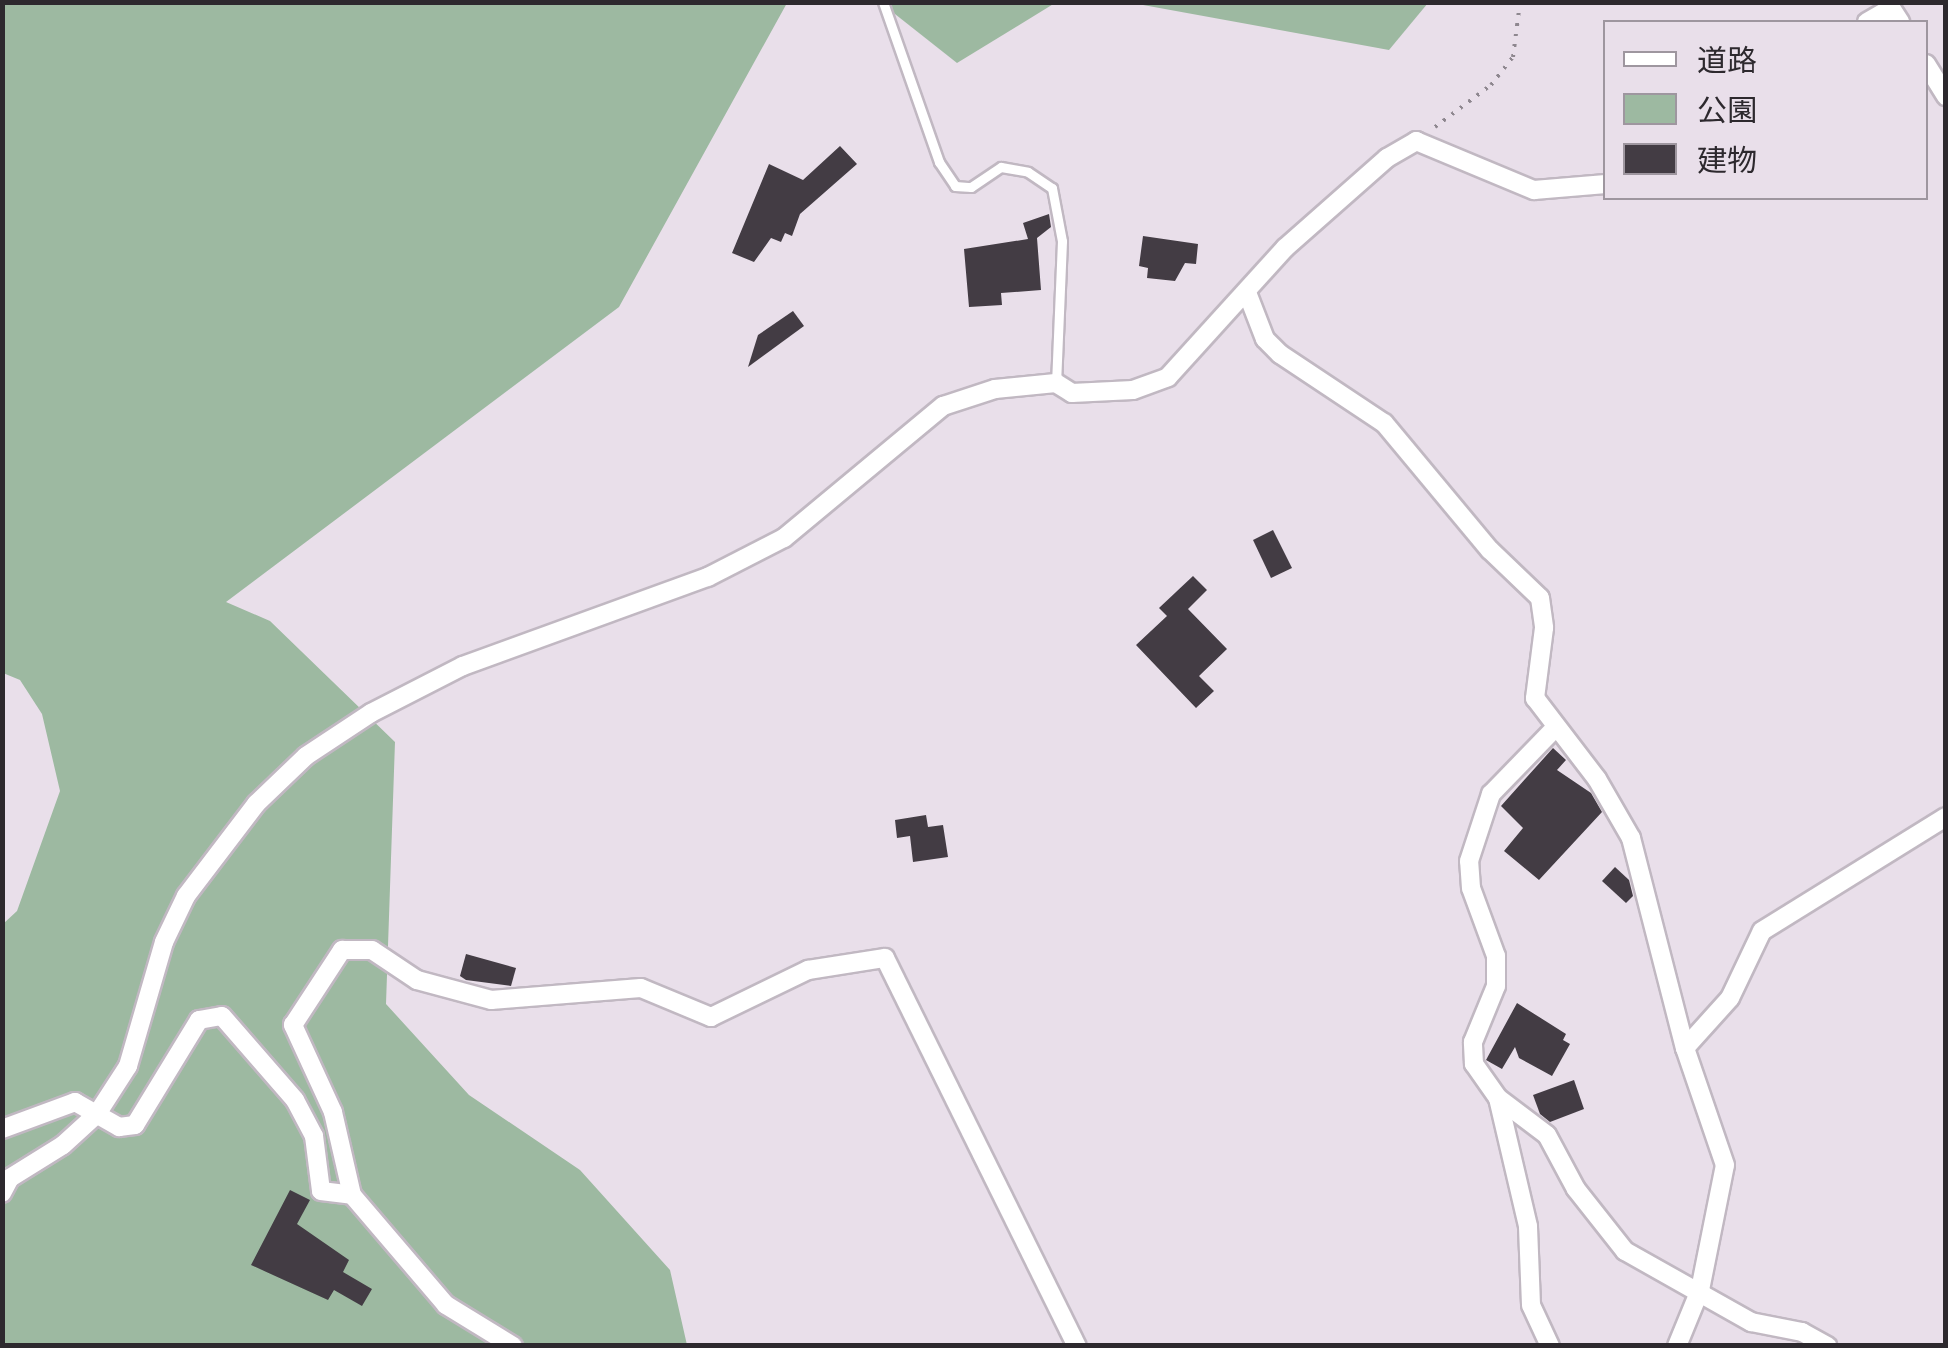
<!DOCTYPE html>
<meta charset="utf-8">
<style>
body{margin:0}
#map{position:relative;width:1948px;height:1348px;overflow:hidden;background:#e9dfea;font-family:"Source Sans 3","Noto Sans JP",sans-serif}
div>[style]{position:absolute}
.green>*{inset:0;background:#9db9a1}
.building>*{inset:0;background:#433c44}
.path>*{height:4px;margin-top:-2px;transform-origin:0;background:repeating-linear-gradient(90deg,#8e878f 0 2.5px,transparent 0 10.5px)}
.roads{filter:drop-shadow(2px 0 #c1b8c2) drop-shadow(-2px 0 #c1b8c2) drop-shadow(0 2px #c1b8c2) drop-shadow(0 -2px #c1b8c2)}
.service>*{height:9px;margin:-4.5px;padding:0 4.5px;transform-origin:4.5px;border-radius:4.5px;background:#fff}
.minor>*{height:18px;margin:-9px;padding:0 9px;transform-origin:9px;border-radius:9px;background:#fff}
span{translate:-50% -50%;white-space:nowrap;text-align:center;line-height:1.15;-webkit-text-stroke:10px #e9dfea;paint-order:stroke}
.frame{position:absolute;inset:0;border:5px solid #2d292e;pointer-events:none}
.legend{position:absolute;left:1603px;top:20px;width:325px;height:180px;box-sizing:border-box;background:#e9dfea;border:2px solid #9e969f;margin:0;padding:12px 18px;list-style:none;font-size:30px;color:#2d292e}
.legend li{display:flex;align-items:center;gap:20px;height:50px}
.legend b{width:50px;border:2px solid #9e969f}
</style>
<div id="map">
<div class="green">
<i style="clip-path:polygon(3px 3px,787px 3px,619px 307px,226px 602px,270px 621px,395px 742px,386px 1004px,469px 1095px,580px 1170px,670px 1270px,687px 1345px,3px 1345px,3px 924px,17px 911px,60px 791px,42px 714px,20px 680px,3px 673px)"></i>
<i style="clip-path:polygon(881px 3px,1055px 3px,957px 63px)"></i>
<i style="clip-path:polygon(1132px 3px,1428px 3px,1389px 50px)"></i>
</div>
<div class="building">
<i style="clip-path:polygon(840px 146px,857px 164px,800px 214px,792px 236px,785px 233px,781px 242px,771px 238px,754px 262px,732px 253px,769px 164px,803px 180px)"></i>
<i style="clip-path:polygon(1049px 214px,1051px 227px,1037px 238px,1041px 290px,1001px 293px,1002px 305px,969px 307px,964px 249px,1028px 239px,1023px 223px)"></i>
<i style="clip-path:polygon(1143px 236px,1198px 244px,1196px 264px,1185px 263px,1175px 281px,1147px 278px,1148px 268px,1139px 266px)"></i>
<i style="clip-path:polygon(793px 311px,804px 326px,748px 367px,758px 335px)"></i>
<i style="clip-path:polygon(1273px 530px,1292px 568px,1271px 578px,1253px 540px)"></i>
<i style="clip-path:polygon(1193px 576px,1207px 590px,1188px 609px,1227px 649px,1199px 676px,1214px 691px,1196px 708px,1136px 645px,1167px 616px,1159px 608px)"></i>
<i style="clip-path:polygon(1553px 748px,1566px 760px,1557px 770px,1591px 793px,1602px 812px,1539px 880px,1504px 851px,1523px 828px,1501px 806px)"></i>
<i style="clip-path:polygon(926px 815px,928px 827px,943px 825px,948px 857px,913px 862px,910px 836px,897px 838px,895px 820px)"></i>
<i style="clip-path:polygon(1615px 867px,1629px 880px,1633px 896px,1626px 903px,1602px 881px)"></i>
<i style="clip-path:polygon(466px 954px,516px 968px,511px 986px,466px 980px,460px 976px)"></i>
<i style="clip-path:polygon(1517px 1003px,1566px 1034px,1563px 1040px,1570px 1044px,1552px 1076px,1519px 1058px,1515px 1047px,1502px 1069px,1486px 1060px)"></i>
<i style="clip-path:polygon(1574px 1080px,1584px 1109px,1550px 1122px,1540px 1114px,1533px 1095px)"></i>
<i style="clip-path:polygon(290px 1190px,310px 1200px,297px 1224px,349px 1260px,343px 1272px,372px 1289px,362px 1306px,334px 1290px,328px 1300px,251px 1265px)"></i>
</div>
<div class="path">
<i style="left:1435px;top:127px;width:70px;rotate:-36.9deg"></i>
<i style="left:1491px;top:85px;width:36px;rotate:-52deg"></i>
<i style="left:1513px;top:57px;width:55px;rotate:-82.7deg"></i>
</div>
<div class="roads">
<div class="service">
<i style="left:883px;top:2px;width:170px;rotate:70.7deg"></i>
<i style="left:939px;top:162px;width:29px;rotate:56deg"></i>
<i style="left:955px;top:186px;width:16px;rotate:4deg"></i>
<i style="left:971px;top:187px;width:36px;rotate:-34deg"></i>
<i style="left:1001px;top:167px;width:27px;rotate:10deg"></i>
<i style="left:1028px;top:172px;width:29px;rotate:34deg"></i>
<i style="left:1052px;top:188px;width:54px;rotate:79.3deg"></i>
<i style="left:1062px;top:241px;width:142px;rotate:92.4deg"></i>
</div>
<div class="minor">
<i style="left:1867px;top:22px;width:28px;rotate:-30deg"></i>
<i style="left:1891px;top:8px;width:17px;rotate:57deg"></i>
<i style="left:1926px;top:64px;width:38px;rotate:58deg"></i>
<i style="left:1248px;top:295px;width:47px;rotate:68.9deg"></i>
<i style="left:1265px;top:339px;width:21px;rotate:45deg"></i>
<i style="left:1280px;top:354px;width:125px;rotate:33.6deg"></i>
<i style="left:1384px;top:423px;width:165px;rotate:50.2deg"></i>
<i style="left:1490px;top:550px;width:69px;rotate:43.8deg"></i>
<i style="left:1540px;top:598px;width:30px;rotate:82deg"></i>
<i style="left:1544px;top:628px;width:71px;rotate:97.3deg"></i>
<i style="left:1535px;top:698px;width:102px;rotate:52.6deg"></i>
<i style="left:1597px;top:779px;width:68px;rotate:60deg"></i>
<i style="left:1631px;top:838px;width:217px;rotate:75.6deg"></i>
<i style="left:1685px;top:1048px;width:67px;rotate:-48deg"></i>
<i style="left:1730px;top:998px;width:74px;rotate:-64.5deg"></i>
<i style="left:1762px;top:931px;width:216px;rotate:-31.8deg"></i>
<i style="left:1498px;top:1098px;width:61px;rotate:37.1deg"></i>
<i style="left:1547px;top:1135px;width:61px;rotate:61.8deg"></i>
<i style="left:1576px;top:1189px;width:79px;rotate:51.7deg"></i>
<i style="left:1625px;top:1251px;width:145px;rotate:29.4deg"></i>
<i style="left:1751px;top:1322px;width:52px;rotate:11.1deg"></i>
<i style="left:1802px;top:1332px;width:29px;rotate:29deg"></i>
<i style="left:2px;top:1129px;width:78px;rotate:-20.3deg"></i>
<i style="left:75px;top:1102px;width:51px;rotate:29.6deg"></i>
<i style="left:119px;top:1127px;width:16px;rotate:-7deg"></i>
<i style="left:135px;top:1125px;width:123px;rotate:-58.6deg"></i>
<i style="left:199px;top:1020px;width:23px;rotate:-10deg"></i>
<i style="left:222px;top:1016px;width:111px;rotate:49deg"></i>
<i style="left:295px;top:1100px;width:41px;rotate:62.2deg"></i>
<i style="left:314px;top:1136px;width:55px;rotate:82.7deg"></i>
<i style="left:321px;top:1191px;width:31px;rotate:7deg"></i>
<i style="left:2px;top:1193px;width:17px;rotate:-62deg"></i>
<i style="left:10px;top:1178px;width:62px;rotate:-31.9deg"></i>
<i style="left:63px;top:1145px;width:46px;rotate:-42.4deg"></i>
<i style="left:97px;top:1114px;width:57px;rotate:-57.1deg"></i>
<i style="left:128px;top:1066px;width:129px;rotate:-73.8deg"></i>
<i style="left:164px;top:942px;width:51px;rotate:-64.4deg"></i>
<i style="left:186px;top:896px;width:116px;rotate:-52.7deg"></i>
<i style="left:256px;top:804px;width:69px;rotate:-43.8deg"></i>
<i style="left:306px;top:756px;width:78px;rotate:-33.5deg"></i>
<i style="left:371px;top:713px;width:103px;rotate:-27.1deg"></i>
<i style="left:463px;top:666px;width:261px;rotate:-20deg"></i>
<i style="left:708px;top:577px;width:85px;rotate:-27.2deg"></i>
<i style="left:784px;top:538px;width:207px;rotate:-39.7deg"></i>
<i style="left:943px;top:406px;width:55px;rotate:-18.1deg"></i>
<i style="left:995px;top:389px;width:61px;rotate:-5.6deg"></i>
<i style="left:1056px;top:383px;width:19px;rotate:32deg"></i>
<i style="left:1072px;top:393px;width:61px;rotate:-2.8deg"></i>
<i style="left:1133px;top:390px;width:37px;rotate:-20deg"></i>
<i style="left:1168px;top:377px;width:174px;rotate:-47.8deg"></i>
<i style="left:1285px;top:248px;width:136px;rotate:-41.4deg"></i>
<i style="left:1387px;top:158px;width:34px;rotate:-30deg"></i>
<i style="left:1416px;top:141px;width:128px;rotate:22.6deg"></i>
<i style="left:1534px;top:190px;width:72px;rotate:-4.8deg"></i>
<i style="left:513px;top:1346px;width:79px;rotate:-148.5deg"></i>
<i style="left:446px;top:1305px;width:145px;rotate:-130.5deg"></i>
<i style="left:352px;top:1195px;width:85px;rotate:-102.9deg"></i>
<i style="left:333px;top:1112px;width:96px;rotate:-114.7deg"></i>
<i style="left:293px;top:1025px;width:90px;rotate:-56.8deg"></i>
<i style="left:342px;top:950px;width:30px"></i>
<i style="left:372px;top:950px;width:54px;rotate:33.7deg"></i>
<i style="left:417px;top:980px;width:77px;rotate:15.1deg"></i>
<i style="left:491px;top:1000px;width:150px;rotate:-4.6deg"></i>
<i style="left:641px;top:988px;width:76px;rotate:22.5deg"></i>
<i style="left:711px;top:1017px;width:108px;rotate:-25.9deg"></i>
<i style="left:808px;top:970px;width:78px;rotate:-8.9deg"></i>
<i style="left:885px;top:958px;width:433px;rotate:63.7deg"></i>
<i style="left:1550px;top:1346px;width:45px;rotate:-114.9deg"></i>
<i style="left:1531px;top:1305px;width:79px;rotate:-92.2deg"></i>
<i style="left:1528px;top:1226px;width:131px;rotate:-103.2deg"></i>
<i style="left:1498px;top:1098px;width:42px;rotate:-125.2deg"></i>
<i style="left:1474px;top:1064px;width:22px;rotate:-93deg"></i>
<i style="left:1473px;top:1042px;width:61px;rotate:-67.7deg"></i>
<i style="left:1496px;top:986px;width:30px;rotate:-90deg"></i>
<i style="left:1496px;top:956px;width:72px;rotate:-110.2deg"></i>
<i style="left:1471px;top:888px;width:27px;rotate:-94deg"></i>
<i style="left:1469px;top:861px;width:71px;rotate:-71.8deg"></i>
<i style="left:1491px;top:794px;width:91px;rotate:-45.9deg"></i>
<i style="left:1677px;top:1346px;width:61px;rotate:-67.7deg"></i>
<i style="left:1700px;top:1290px;width:127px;rotate:-78.7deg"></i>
<i style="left:1725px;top:1165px;width:124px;rotate:-108.9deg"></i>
</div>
</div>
<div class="frame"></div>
<ul class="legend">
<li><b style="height:12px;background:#fff"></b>道路</li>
<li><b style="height:28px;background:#9db9a1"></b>公園</li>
<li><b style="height:28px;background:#433c44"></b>建物</li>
</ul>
</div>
